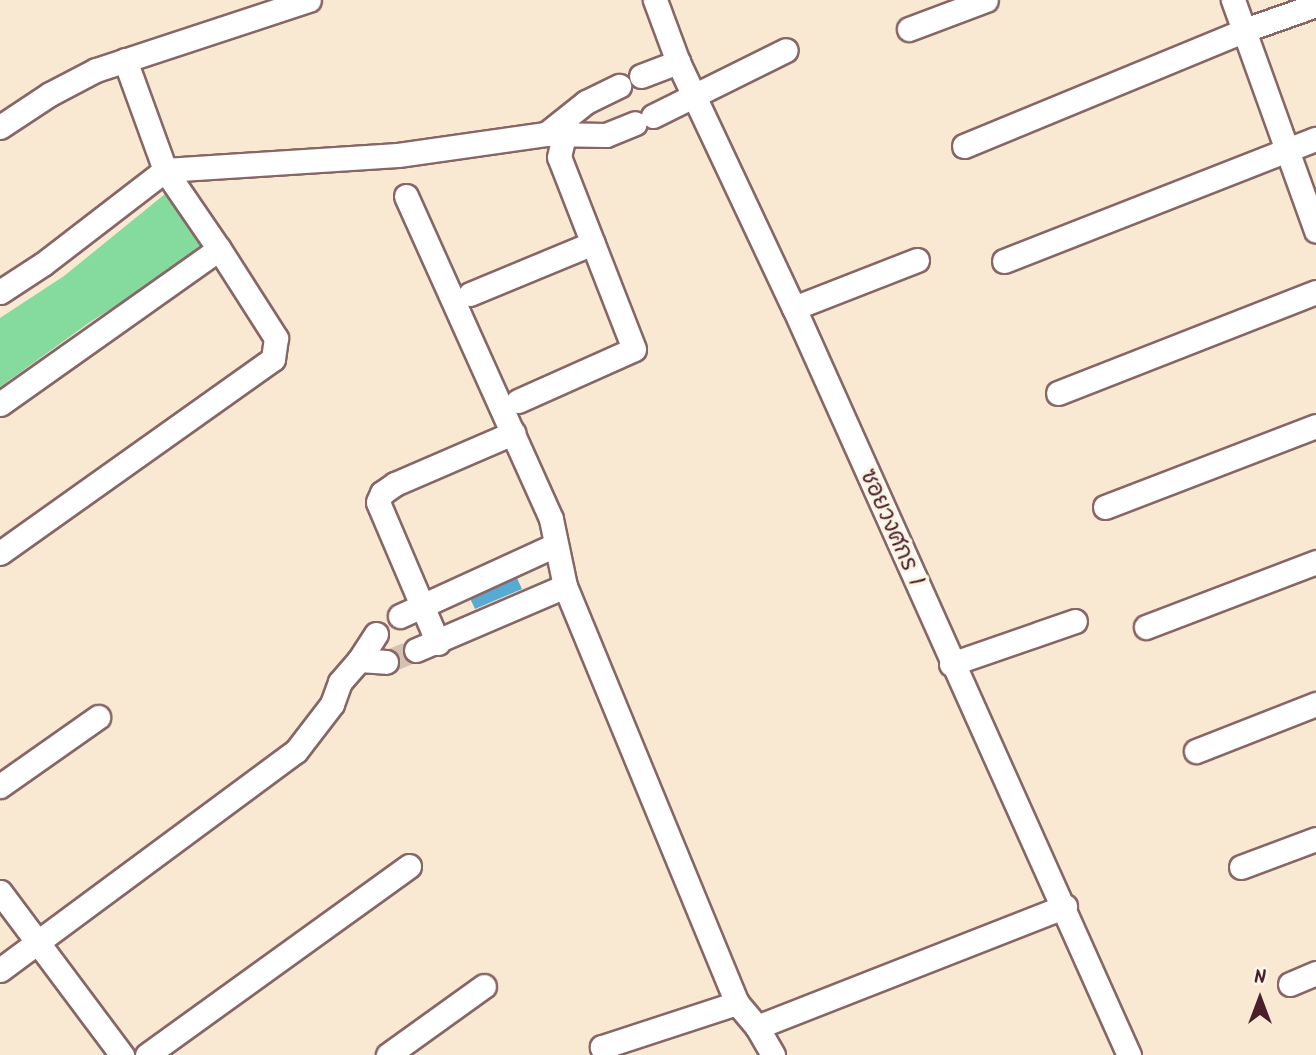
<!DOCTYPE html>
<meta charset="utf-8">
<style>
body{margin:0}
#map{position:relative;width:1316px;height:1055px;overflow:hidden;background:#f9e9d3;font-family:Kalam,"Playpen Sans Thai",sans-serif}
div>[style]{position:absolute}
.green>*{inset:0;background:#85da9d}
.water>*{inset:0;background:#57aad2}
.minor-tunnel>*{height:23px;margin-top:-11.5px;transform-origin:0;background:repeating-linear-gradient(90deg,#d6c1b1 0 23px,transparent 0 34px)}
.roads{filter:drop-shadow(2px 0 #876666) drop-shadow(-2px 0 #876666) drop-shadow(0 2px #876666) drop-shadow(0 -2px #876666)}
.minor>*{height:23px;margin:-11.5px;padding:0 11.5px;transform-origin:11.5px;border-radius:11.5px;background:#fff}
span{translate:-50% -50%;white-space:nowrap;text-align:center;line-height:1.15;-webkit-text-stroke:7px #fcf5e5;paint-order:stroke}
.street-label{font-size:23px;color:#4a1f2b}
.north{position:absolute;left:1225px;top:964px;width:70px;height:70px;-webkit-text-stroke:5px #fcf5e5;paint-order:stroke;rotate:0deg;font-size:19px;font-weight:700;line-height:28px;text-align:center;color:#4a1f2b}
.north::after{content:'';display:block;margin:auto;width:24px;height:32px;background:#4a1f2b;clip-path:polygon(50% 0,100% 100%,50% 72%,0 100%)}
</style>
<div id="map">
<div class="green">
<i style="clip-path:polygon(165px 194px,208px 248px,90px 322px,0 387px,0 318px,64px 276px)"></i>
</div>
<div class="water">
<i style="clip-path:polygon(516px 576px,522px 589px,475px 609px,469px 596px)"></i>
</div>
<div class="minor-tunnel">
<i style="left:386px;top:662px;width:32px;rotate:-22deg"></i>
</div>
<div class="roads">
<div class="minor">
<i style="left:655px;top:0;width:66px;rotate:69.6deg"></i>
<i style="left:678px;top:62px;width:272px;rotate:64.8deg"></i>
<i style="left:794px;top:308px;width:819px;rotate:65.85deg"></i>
<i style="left:1233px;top:0;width:245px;rotate:70.2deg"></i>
<i style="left:909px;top:29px;width:82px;rotate:-20.6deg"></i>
<i style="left:641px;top:76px;width:40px;rotate:-21deg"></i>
<i style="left:653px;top:116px;width:148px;rotate:-26.4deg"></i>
<i style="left:0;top:127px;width:60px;rotate:-33.4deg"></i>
<i style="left:50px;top:94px;width:52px;rotate:-27.6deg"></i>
<i style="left:96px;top:70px;width:224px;rotate:-18.2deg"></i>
<i style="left:546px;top:134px;width:51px;rotate:-38.7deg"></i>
<i style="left:586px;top:102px;width:37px;rotate:-26deg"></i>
<i style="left:964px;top:146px;width:304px;rotate:-22.4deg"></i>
<i style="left:1245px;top:30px;width:75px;rotate:-19.4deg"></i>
<i style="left:406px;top:196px;width:354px;rotate:65.8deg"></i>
<i style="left:551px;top:519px;width:68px;rotate:78.2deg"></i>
<i style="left:565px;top:586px;width:451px;rotate:67.6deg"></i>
<i style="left:737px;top:1003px;width:31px;rotate:50deg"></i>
<i style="left:757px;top:1027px;width:32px;rotate:60deg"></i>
<i style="left:1004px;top:261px;width:335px;rotate:-21.4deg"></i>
<i style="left:0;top:292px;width:51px;rotate:-33.1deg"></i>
<i style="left:43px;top:264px;width:154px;rotate:-37.6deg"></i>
<i style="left:165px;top:170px;width:233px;rotate:-3.7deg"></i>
<i style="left:398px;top:155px;width:149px;rotate:-8.1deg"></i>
<i style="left:546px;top:134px;width:60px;rotate:1deg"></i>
<i style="left:606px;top:135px;width:31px;rotate:-22deg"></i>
<i style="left:470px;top:294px;width:133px;rotate:-22.5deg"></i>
<i style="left:794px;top:308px;width:132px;rotate:-21.3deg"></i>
<i style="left:1058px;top:393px;width:277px;rotate:-21.4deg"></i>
<i style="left:518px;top:401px;width:127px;rotate:-24.1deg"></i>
<i style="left:634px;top:349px;width:206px;rotate:-111.3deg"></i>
<i style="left:559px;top:157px;width:23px;rotate:-77deg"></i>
<i style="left:0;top:404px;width:268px;rotate:-35.3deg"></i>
<i style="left:219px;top:249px;width:96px;rotate:-124.4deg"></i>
<i style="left:165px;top:170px;width:117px;rotate:-110deg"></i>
<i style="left:1105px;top:507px;width:226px;rotate:-21deg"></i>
<i style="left:0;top:553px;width:335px;rotate:-35.4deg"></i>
<i style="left:273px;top:359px;width:21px;rotate:-82deg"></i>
<i style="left:276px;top:338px;width:106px;rotate:-122.6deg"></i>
<i style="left:400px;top:616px;width:170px;rotate:-24.6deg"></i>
<i style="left:1146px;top:627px;width:182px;rotate:-20.9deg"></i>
<i style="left:376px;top:634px;width:31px;rotate:123deg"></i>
<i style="left:359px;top:660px;width:27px;rotate:4deg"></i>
<i style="left:438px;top:643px;width:153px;rotate:-113.1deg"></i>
<i style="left:378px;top:502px;width:10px;rotate:-66deg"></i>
<i style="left:382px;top:493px;width:16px;rotate:-35deg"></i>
<i style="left:395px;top:484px;width:129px;rotate:-23.4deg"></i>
<i style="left:416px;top:650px;width:162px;rotate:-23.2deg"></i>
<i style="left:951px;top:664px;width:131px;rotate:-19.1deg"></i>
<i style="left:1196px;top:751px;width:129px;rotate:-21.4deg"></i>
<i style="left:0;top:786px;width:120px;rotate:-35.1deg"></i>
<i style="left:1241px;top:867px;width:80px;rotate:-20.5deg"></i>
<i style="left:0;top:892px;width:204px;rotate:53.2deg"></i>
<i style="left:0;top:970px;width:368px;rotate:-36.5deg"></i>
<i style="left:296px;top:751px;width:59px;rotate:-52.5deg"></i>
<i style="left:332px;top:704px;width:23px;rotate:-70deg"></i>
<i style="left:340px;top:682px;width:29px;rotate:-49deg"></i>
<i style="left:1290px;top:984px;width:28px;rotate:-23deg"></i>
<i style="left:757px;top:1027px;width:331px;rotate:-21.4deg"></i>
<i style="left:147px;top:1055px;width:323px;rotate:-35.8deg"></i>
<i style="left:388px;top:1055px;width:118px;rotate:-35.7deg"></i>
<i style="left:606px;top:1055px;width:9px;rotate:-117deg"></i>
<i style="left:602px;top:1047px;width:142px;rotate:-18.1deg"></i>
</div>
</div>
<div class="street-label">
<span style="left:891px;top:528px;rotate:66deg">ซอยวงศกร 1</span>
</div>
<div class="north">N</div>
</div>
